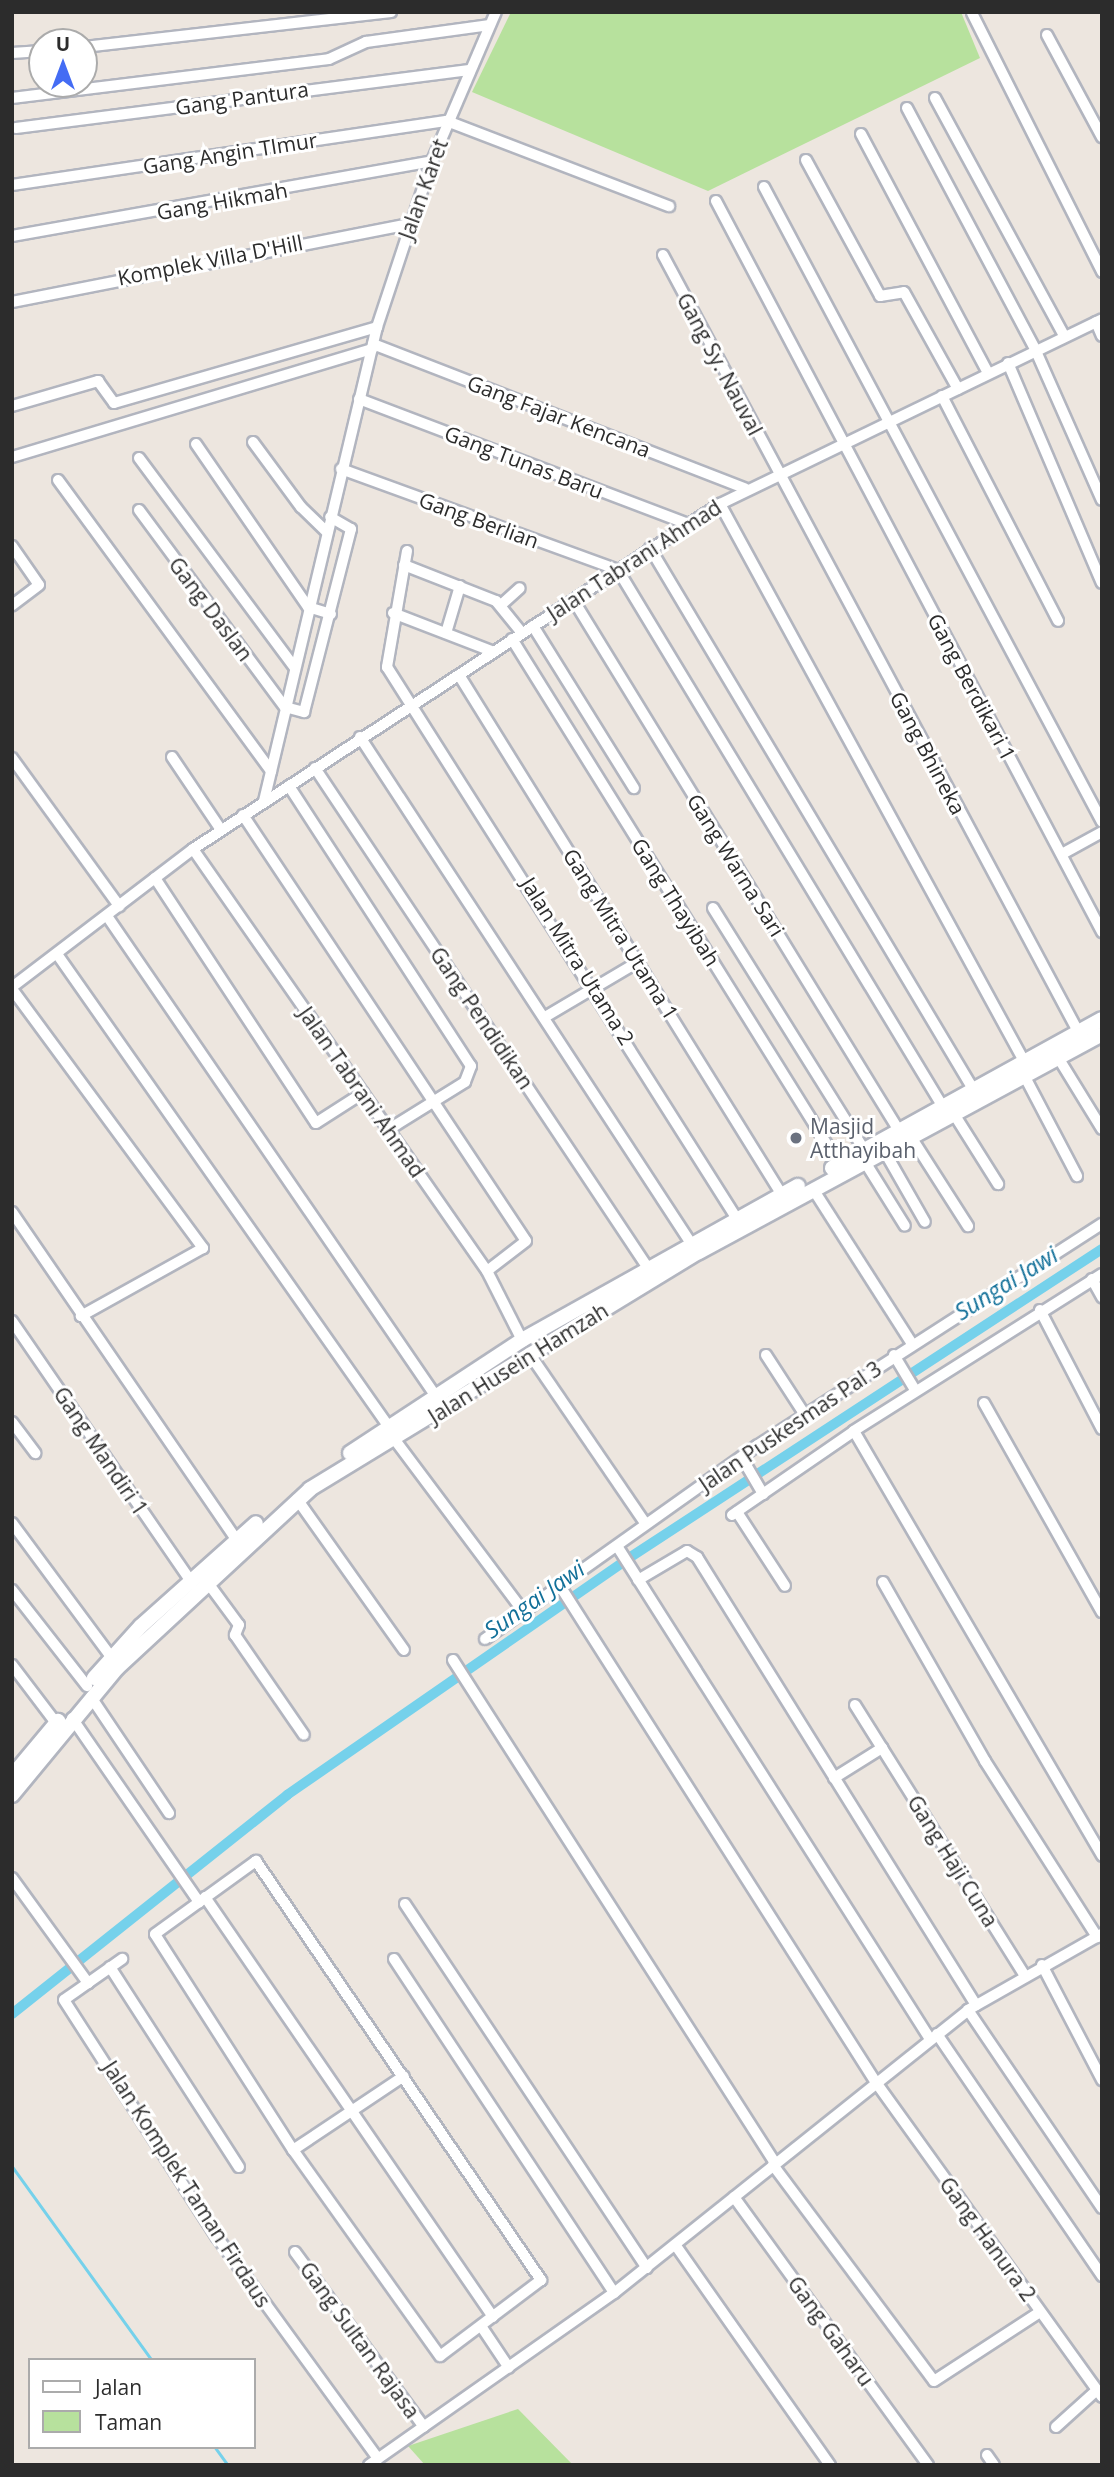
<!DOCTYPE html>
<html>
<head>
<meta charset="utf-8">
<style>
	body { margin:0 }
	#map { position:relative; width:1114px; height:2477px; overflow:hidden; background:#ede6df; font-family:"Open Sans",sans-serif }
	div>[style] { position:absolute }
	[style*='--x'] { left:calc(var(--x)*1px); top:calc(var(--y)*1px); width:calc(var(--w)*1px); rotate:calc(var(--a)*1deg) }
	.green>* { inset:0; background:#b7e19d }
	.stream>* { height:2.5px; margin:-1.25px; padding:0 1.25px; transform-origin:1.25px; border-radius:1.25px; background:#75d1eb }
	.canal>* { height:10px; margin:-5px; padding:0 5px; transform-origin:5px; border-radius:5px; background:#75d1eb }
	.roads { filter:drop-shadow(2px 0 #b2b5bf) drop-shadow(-2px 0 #b2b5bf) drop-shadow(0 2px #b2b5bf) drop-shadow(0 -2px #b2b5bf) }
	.street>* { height:10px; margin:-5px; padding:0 5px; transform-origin:5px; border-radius:5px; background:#fff }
	.secondary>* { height:14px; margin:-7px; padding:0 7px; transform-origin:7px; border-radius:7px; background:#fff }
	.dots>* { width:19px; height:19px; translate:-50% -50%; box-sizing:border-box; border:4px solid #fff; border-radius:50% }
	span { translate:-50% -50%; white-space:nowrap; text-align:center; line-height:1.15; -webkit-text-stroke:6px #fff; paint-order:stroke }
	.street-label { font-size:21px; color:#2c2c2c }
	.worship-label { font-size:21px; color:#5b616d }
	.left { translate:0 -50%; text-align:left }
	.water-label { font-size:23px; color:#127099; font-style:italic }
	.frame { position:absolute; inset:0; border:14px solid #2c2c2c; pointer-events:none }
	.legend { position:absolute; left:28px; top:2358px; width:228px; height:91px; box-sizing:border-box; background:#fff; border:2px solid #ababab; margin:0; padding:9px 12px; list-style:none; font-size:21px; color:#2c2c2c }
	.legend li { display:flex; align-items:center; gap:14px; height:35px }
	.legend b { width:35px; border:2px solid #ababab }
	.north { position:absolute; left:28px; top:28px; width:70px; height:70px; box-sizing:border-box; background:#fff; border:2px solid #ababab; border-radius:50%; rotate:0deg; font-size:19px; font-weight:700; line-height:28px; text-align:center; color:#2c2c2c }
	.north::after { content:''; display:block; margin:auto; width:24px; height:32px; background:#446cf4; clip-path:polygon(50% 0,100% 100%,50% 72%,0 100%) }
</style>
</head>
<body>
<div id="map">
	<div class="green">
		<i style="clip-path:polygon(511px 12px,961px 12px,980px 58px,708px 191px,472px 92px)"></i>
		<i style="clip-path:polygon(518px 2409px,573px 2465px,425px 2465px,408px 2446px)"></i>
	</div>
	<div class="stream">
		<i style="--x:12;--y:2166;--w:239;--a:54.2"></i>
		<i style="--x:215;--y:2447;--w:22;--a:54"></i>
	</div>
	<div class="canal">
		<i style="--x:12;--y:2014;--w:352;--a:-38.5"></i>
		<i style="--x:287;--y:1795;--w:416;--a:-34.7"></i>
		<i style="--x:629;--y:1558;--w:565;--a:-33.16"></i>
	</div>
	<div class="roads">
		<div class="street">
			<i style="--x:972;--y:13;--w:290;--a:63.3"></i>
			<i style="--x:1047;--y:35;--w:116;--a:61.7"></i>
			<i style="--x:84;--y:47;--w:309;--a:-6.5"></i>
			<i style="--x:12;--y:53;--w:30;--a:-4"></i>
			<i style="--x:12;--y:98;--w:319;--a:-7"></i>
			<i style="--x:329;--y:59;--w:41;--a:-24.7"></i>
			<i style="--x:366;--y:42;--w:125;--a:-7.8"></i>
			<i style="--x:935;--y:98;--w:271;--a:61.5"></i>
			<i style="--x:907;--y:108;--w:273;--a:62"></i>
			<i style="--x:1035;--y:349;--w:165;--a:66.1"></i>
			<i style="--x:16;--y:128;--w:457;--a:-7.3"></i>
			<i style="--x:861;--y:134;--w:271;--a:62"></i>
			<i style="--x:806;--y:160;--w:155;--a:61.4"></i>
			<i style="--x:880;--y:296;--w:24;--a:-9"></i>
			<i style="--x:904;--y:292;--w:111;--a:60.9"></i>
			<i style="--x:12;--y:185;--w:440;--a:-8.4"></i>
			<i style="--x:447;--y:121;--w:238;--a:21"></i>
			<i style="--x:764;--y:187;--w:719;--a:61.97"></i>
			<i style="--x:716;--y:201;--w:827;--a:62.16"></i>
			<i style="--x:12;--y:236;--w:427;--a:-10.1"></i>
			<i style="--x:663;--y:255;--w:882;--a:61.87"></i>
			<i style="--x:12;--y:302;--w:405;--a:-11.1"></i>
			<i style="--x:1096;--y:322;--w:15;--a:67"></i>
			<i style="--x:373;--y:344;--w:399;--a:21.2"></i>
			<i style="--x:1008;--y:363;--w:239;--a:66.9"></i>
			<i style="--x:942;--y:396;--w:253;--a:62.7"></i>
			<i style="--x:359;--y:399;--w:352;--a:20.8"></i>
			<i style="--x:12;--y:406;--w:90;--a:-16.2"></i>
			<i style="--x:98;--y:381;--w:27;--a:54"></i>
			<i style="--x:114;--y:403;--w:274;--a:-16.1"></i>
			<i style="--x:253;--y:442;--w:81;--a:53.6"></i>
			<i style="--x:301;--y:507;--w:35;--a:44"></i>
			<i style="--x:196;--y:444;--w:198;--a:55.5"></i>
			<i style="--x:308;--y:607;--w:24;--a:17"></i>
			<i style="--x:12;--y:457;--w:376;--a:-16.7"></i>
			<i style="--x:139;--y:458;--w:260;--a:53.4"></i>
			<i style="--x:341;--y:469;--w:295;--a:20"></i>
			<i style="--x:618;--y:570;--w:628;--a:58.82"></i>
			<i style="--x:58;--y:480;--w:361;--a:53.8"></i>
			<i style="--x:720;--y:504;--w:637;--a:61.38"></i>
			<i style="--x:139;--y:510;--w:245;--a:53.5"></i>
			<i style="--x:285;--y:707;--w:20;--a:15"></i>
			<i style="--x:304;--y:712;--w:189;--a:-75.6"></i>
			<i style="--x:351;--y:529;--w:24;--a:-150"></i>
			<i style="--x:12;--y:546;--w:47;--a:55.3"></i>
			<i style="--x:39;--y:585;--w:34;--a:143"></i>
			<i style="--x:650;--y:548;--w:630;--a:59.16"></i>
			<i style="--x:407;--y:551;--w:118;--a:99.8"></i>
			<i style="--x:387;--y:667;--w:654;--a:57.62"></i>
			<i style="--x:404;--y:565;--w:99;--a:21.4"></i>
			<i style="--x:496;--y:601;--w:41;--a:50.9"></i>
			<i style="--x:574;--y:601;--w:619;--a:58.47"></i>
			<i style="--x:501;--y:605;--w:25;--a:-42"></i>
			<i style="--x:393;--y:613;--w:108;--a:21.1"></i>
			<i style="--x:533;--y:626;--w:191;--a:58.1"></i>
			<i style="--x:446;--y:633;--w:49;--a:-73.4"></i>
			<i style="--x:512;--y:639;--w:619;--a:58.08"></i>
			<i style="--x:459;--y:675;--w:612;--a:58.15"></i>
			<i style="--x:360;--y:737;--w:607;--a:56.83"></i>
			<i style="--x:172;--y:757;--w:88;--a:56.1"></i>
			<i style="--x:12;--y:758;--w:183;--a:54.1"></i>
			<i style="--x:315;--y:768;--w:601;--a:56.34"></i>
			<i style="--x:289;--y:786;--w:334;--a:57"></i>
			<i style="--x:471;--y:1066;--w:17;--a:111"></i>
			<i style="--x:465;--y:1082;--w:91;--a:148.1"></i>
			<i style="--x:264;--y:801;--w:487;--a:-76.6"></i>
			<i style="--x:377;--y:327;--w:175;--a:-71.7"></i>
			<i style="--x:432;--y:161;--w:162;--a:-66.8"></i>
			<i style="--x:243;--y:815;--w:511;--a:56.4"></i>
			<i style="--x:526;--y:1241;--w:49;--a:142.4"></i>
			<i style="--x:193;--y:849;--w:514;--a:55.14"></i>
			<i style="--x:487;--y:1271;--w:77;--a:63.1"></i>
			<i style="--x:1062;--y:854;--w:46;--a:-28.8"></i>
			<i style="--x:155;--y:878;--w:293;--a:56.7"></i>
			<i style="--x:316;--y:1123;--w:56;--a:-32.6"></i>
			<i style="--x:713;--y:908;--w:285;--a:58"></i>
			<i style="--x:107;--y:916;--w:584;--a:55.6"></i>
			<i style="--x:57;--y:954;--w:581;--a:54.94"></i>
			<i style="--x:12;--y:987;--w:228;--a:-37.3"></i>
			<i style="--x:193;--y:849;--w:630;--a:-33.21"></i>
			<i style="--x:720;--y:504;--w:424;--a:-25.8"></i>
			<i style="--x:12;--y:989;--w:322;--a:53.6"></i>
			<i style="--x:203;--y:1248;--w:140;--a:150.9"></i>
			<i style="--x:545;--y:1017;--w:108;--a:-30.6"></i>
			<i style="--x:1059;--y:1059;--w:82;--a:58.4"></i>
			<i style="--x:1025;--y:1077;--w:112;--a:62.3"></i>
			<i style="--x:954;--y:1114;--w:83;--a:57.8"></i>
			<i style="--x:911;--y:1137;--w:106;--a:57.4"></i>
			<i style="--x:882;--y:1147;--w:86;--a:60.2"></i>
			<i style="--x:865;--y:1162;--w:75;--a:58"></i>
			<i style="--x:813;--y:1189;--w:184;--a:57.4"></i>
			<i style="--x:12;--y:1212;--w:398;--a:55.6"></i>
			<i style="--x:1102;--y:1274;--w:294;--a:147.7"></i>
			<i style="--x:854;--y:1431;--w:492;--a:59.7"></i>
			<i style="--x:1092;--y:1279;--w:21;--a:61"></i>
			<i style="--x:1040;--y:1310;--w:134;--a:62.5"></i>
			<i style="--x:12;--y:1321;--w:316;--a:55.5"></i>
			<i style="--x:529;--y:1353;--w:206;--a:55.7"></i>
			<i style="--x:766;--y:1355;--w:72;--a:57"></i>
			<i style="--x:894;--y:1355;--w:41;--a:59"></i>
			<i style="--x:984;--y:1403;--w:240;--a:60.6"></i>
			<i style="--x:12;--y:1422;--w:39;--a:53"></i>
			<i style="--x:395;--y:1440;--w:204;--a:53.2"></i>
			<i style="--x:742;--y:1458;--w:42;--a:59.7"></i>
			<i style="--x:297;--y:1499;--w:185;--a:54.7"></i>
			<i style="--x:737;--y:1512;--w:88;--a:57"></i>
			<i style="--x:732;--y:1515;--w:148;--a:-34.5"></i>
			<i style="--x:12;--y:1523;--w:168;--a:53.5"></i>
			<i style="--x:617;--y:1546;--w:584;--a:57.59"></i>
			<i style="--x:638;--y:1580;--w:57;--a:-30.6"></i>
			<i style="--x:687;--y:1551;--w:12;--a:31"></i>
			<i style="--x:697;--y:1557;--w:528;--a:58.09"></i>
			<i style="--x:883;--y:1582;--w:206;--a:60.3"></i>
			<i style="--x:985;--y:1761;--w:209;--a:57.5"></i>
			<i style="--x:208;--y:1583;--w:52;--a:53.6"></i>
			<i style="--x:239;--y:1625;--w:11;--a:112"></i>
			<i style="--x:235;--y:1635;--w:121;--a:55.4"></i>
			<i style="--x:560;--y:1586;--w:587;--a:57.53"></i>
			<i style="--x:875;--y:2081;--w:389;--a:54.3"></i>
			<i style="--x:12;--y:1590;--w:122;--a:52"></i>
			<i style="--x:485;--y:1639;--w:334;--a:-35.4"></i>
			<i style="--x:757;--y:1446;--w:410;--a:-32.8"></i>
			<i style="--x:453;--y:1660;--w:597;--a:57.37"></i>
			<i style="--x:12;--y:1665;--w:73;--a:52.8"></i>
			<i style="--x:91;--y:1697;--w:140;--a:56.1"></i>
			<i style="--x:855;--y:1705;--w:318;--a:57.9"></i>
			<i style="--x:72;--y:1718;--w:224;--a:55.4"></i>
			<i style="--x:834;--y:1778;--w:57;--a:-32"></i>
			<i style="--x:256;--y:1861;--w:507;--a:55.78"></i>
			<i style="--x:541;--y:2280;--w:126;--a:143"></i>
			<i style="--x:440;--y:2356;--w:253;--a:-125.5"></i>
			<i style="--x:293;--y:2150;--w:256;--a:-122.6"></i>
			<i style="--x:155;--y:1934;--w:125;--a:-35.9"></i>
			<i style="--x:12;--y:1878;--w:130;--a:54.1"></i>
			<i style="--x:88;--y:1983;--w:42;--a:-35.2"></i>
			<i style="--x:205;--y:1897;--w:509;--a:55.56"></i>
			<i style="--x:405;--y:1904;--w:437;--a:56.4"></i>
			<i style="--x:394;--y:1959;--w:400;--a:56.6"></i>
			<i style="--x:1042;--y:1965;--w:130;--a:62.4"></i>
			<i style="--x:110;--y:1967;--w:238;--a:57.2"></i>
			<i style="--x:88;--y:1983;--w:29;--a:145"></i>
			<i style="--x:64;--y:2000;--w:282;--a:57.2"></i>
			<i style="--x:217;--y:2237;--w:274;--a:54"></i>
			<i style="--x:968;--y:2010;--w:239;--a:55.9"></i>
			<i style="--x:937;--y:2034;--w:293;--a:55.7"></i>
			<i style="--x:293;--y:2150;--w:133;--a:-33.7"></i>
			<i style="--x:773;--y:2165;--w:269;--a:53.3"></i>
			<i style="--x:934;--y:2381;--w:126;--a:-33.1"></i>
			<i style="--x:734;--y:2197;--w:331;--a:54.1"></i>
			<i style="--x:676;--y:2246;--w:268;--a:54.9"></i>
			<i style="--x:295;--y:2252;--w:217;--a:53.6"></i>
			<i style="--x:481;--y:2326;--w:50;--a:56.3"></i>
			<i style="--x:1056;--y:2427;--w:55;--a:-42.1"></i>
			<i style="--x:987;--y:2455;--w:12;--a:55"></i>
			<i style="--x:369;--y:2465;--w:299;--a:-35.1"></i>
			<i style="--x:614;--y:2293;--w:453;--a:-38.6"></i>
			<i style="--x:968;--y:2010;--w:154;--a:-29.6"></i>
		</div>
		<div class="secondary">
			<i style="--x:832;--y:1168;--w:308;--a:-28.9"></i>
			<i style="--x:350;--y:1453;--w:206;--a:-33.3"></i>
			<i style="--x:522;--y:1340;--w:316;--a:-29.2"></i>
			<i style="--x:94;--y:1678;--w:70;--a:-47.9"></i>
			<i style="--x:141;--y:1626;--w:154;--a:-41.8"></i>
			<i style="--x:12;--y:1776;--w:72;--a:-50.1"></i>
			<i style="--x:12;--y:1795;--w:165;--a:-50.4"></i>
			<i style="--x:117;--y:1668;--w:263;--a:-42.8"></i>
			<i style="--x:310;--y:1489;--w:456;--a:-31.4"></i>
			<i style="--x:699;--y:1252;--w:458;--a:-28.4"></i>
		</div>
	</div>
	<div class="dots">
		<i style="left:796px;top:1138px;background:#6b7280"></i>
	</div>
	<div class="street-label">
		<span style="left:242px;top:98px;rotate:-8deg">Gang Pantura</span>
		<span style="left:230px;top:153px;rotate:-9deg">Gang Angin TImur</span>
		<span style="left:423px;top:189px;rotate:-70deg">Jalan Karet</span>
		<span style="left:222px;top:201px;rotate:-10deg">Gang Hikmah</span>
		<span style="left:210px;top:260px;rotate:-11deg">Komplek Villa D'Hill</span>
		<span style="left:720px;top:364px;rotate:62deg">Gang Sy. Nauval</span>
		<span style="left:559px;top:416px;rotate:21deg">Gang Fajar Kencana</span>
		<span style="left:524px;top:462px;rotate:21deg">Gang Tunas Baru</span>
		<span style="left:479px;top:520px;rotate:20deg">Gang Berlian</span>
		<span style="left:634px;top:560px;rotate:-33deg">Jalan Tabrani Ahmad</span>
		<span style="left:211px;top:609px;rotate:53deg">Gang Daslan</span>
		<span style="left:972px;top:687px;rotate:62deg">Gang Berdikari 1</span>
		<span style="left:928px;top:753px;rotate:62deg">Gang Bhineka</span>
		<span style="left:736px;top:865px;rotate:58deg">Gang Warna Sari</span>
		<span style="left:676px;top:902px;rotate:58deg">Gang Thayibah</span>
		<span style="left:621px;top:934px;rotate:58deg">Gang Mitra Utama 1</span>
		<span style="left:578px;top:961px;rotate:58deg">Jalan Mitra Utama 2</span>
		<span style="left:482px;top:1018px;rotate:56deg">Gang Pendidikan</span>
		<span style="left:362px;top:1092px;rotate:55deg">Jalan Tabrani Ahmad</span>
		<span style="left:518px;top:1363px;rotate:-32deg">Jalan Husein Hamzah</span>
		<span style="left:790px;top:1426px;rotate:-34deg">Jalan Puskesmas Pal 3</span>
		<span style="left:101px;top:1451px;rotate:56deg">Gang Mandiri 1</span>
		<span style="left:953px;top:1861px;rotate:58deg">Gang Haji Cuna</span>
		<span style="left:187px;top:2184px;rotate:57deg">Jalan Komplek Taman Firdaus</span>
		<span style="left:988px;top:2239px;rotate:54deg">Gang Hanura 2</span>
		<span style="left:831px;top:2331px;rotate:54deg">Gang Gaharu</span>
		<span style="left:360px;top:2340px;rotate:54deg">Gang Sultan Rajasa</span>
	</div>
	<div class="worship-label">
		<span class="left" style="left:810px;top:1138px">Masjid<br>Atthayibah</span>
	</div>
	<div class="water-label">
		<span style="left:1006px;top:1283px;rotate:-32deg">Sungai Jawi</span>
		<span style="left:534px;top:1599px;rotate:-35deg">Sungai Jawi</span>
	</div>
	<div class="frame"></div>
	<ul class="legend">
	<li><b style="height:9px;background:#fff"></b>Jalan</li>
	<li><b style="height:19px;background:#b7e19d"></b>Taman</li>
	</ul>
	<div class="north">U</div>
</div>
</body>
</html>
